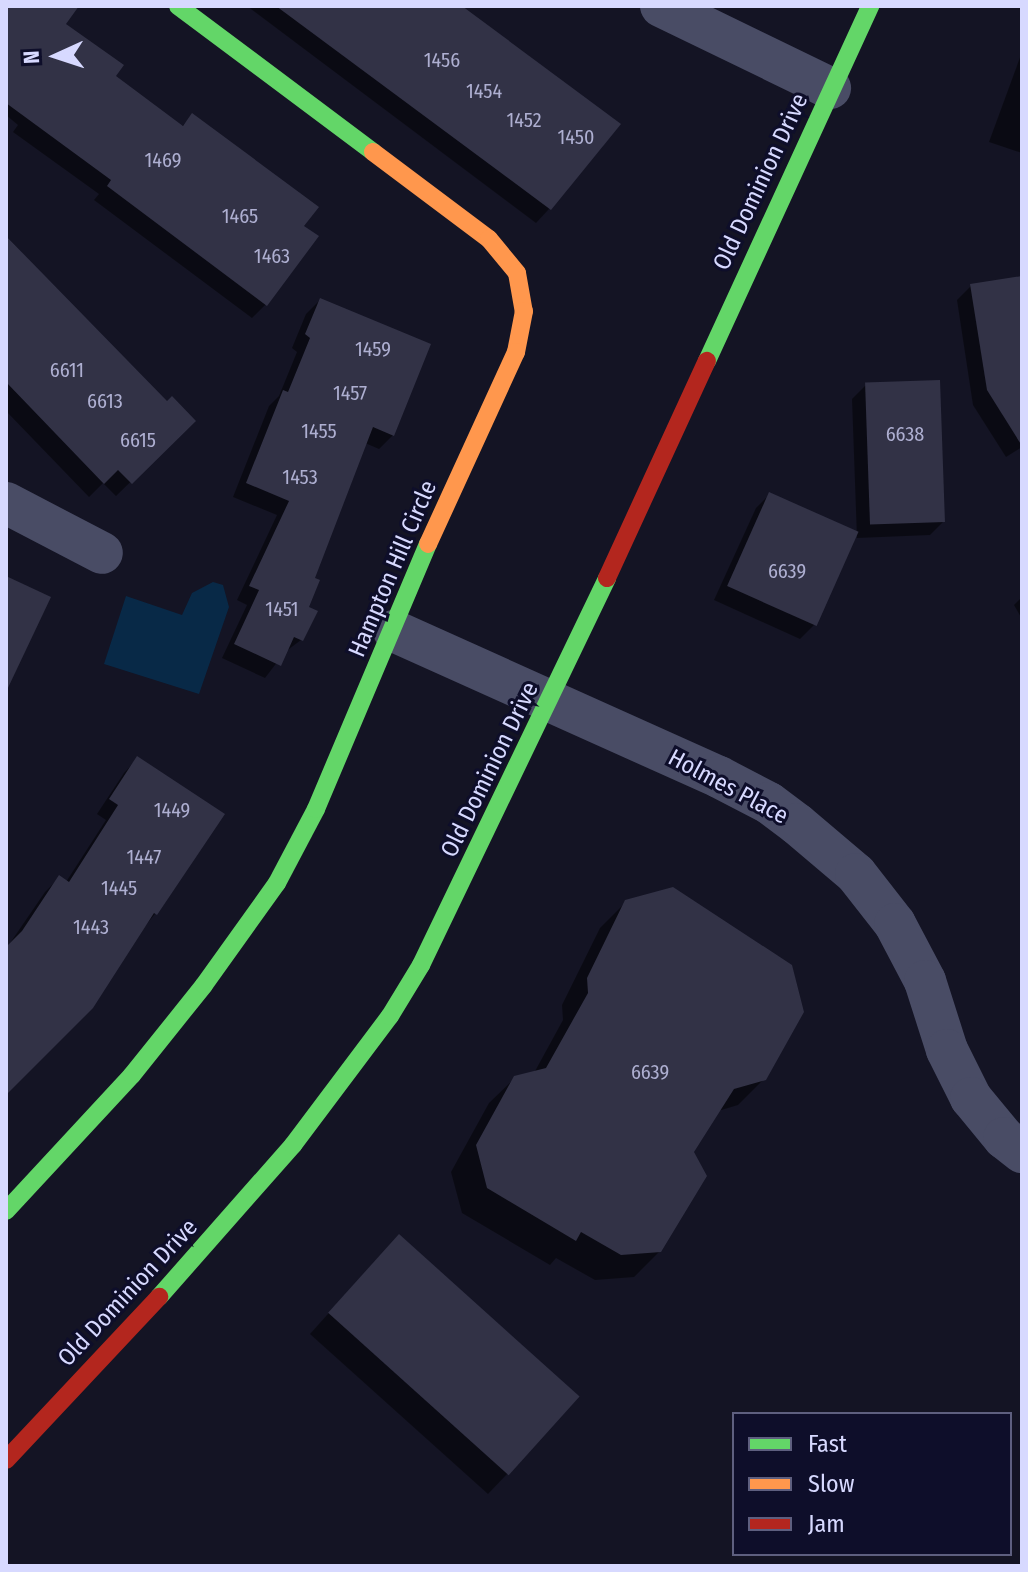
<!DOCTYPE html>
<html>
<head>
<meta charset="utf-8">
<style>
	body { margin:0 }
	#map { position:relative; width:1028px; height:1572px; overflow:hidden; background:#141424; font-family:"Fira Sans Condensed",sans-serif }
	div>[style] { position:absolute }
	[style*='--x'] { left:calc(var(--x)*1px); top:calc(var(--y)*1px); width:calc(var(--w)*1px); rotate:calc(var(--a)*1deg) }
	.water>* { inset:0; background:#082947 }
	.shadow>* { inset:0; background:#0007 }
	.building>* { inset:0; background:#323246; transform-origin:0 0 }
	.street>* { height:42px; margin:-21px; padding:0 21px; transform-origin:21px; border-radius:21px; background:#494c65 }
	.fast>* { height:18px; margin:-9px; padding:0 9px; transform-origin:9px; border-radius:9px; background:#63d668 }
	.slow>* { height:18px; margin:-9px; padding:0 9px; transform-origin:9px; border-radius:9px; background:#ff974d }
	.jam>* { height:18px; margin:-9px; padding:0 9px; transform-origin:9px; border-radius:9px; background:#b3261e }
	span { translate:-50% -50%; white-space:nowrap; text-align:center; line-height:1.15; -webkit-text-stroke:6px #0e0e2a; paint-order:stroke }
	.number-label { font-size:20px; color:#aeafd1 }
	.number-label span { -webkit-text-stroke-width:0 }
	.street-label { font-size:24px; color:#d7d9ff }
	.frame { position:absolute; inset:0; border:8px solid #d7d9ff; pointer-events:none }
	.legend { position:absolute; left:732px; top:1412px; width:280px; height:144px; box-sizing:border-box; background:#0e0e2a; border:2px solid #5e5f7f; margin:0; padding:10px 14px; list-style:none; font-size:24px; color:#d7d9ff }
	.legend li { display:flex; align-items:center; gap:16px; height:40px }
	.legend b { width:40px; border:2px solid #5e5f7f }
	.north { position:absolute; left:16px; top:16px; width:80px; height:80px; -webkit-text-stroke:6px #0e0e2a; paint-order:stroke; rotate:267deg; font-size:22px; font-weight:700; line-height:32px; text-align:center; color:#d7d9ff }
	.north::after { content:''; display:block; margin:auto; width:28px; height:36px; background:#d7d9ff; clip-path:polygon(50% 0,100% 100%,50% 72%,0 100%) }
</style>
</head>
<body>
<div id="map">
	<div class="water">
		<i style="clip-path:polygon(213px 582px,223px 585px,229px 607px,199px 694px,104px 664px,126px 596px,182px 615px,192px 593px)"></i>
	</div>
	<div class="shadow">
		<i style="clip-path:polygon(6px 6px,50px 6px,63px 24px,113px 76px,181px 127px,193px 116px,301px 226px,266px 304px,252px 318px,94px 200px,99px 194px,13px 132px,18px 125px,6px 115px)"></i>
		<i style="clip-path:polygon(247px 6px,456px 6px,549px 209px,536px 223px)"></i>
		<i style="clip-path:polygon(1022px 52px,1022px 153px,989px 142px)"></i>
		<i style="clip-path:polygon(6px 236px,167px 404px,193px 421px,116px 496px,103px 483px,89px 497px,6px 411px)"></i>
		<i style="clip-path:polygon(1022px 278px,1022px 447px,1006px 457px,973px 405px,957px 300px,971px 286px)"></i>
		<i style="clip-path:polygon(320px 300px,393px 435px,379px 449px,365px 443px,312px 579px,301px 640px,285px 652px,265px 678px,222px 658px,247px 605px,237px 600px,277px 515px,233px 497px,269px 406px,279px 396px,297px 352px,292px 348px,306px 314px)"></i>
		<i style="clip-path:polygon(866px 385px,944px 521px,930px 535px,857px 538px,852px 399px)"></i>
		<i style="clip-path:polygon(770px 494px,814px 625px,800px 639px,714px 600px,756px 508px)"></i>
		<i style="clip-path:polygon(1022px 597px,1022px 619px,1014px 605px)"></i>
		<i style="clip-path:polygon(137px 759px,155px 914px,6px 1092px,6px 949px,45px 892px,59px 878px,66px 882px,106px 820px,97px 814px,124px 773px)"></i>
		<i style="clip-path:polygon(626px 902px,764px 1079px,738px 1105px,718px 1111px,692px 1152px,660px 1251px,634px 1277px,595px 1280px,556px 1258px,550px 1265px,462px 1213px,451px 1172px,489px 1103px,515px 1078px,534px 1073px,563px 1020px,562px 1005px,600px 928px)"></i>
		<i style="clip-path:polygon(379px 1257px,508px 1473px,488px 1494px,310px 1334px)"></i>
	</div>
	<div class="building">
		<i style="clip-path:polygon(6px 6px,79px 6px,66px 24px,124px 65px,116px 76px,183px 126px,192px 113px,319px 207px,304px 226px,319px 236px,267px 306px,107px 186px,111px 180px,6px 103px)"></i>
		<i style="clip-path:polygon(276px 6px,462px 6px,621px 124px,551px 210px)"></i>
		<i style="clip-path:polygon(6px 236px,167px 401px,172px 396px,196px 421px,132px 484px,118px 470px,104px 484px,6px 382px)"></i>
		<i style="clip-path:polygon(1022px 276px,1022px 446px,987px 390px,970px 284px)"></i>
		<i style="clip-path:polygon(320px 298px,431px 344px,394px 436px,373px 427px,315px 578px,320px 580px,309px 607px,318px 611px,303px 641px,294px 637px,281px 666px,234px 644px,259px 590px,249px 586px,289px 501px,246px 483px,283px 390px,288px 392px,310px 338px,305px 334px)"></i>
		<i style="left:940px;top:380px;width:142px;height:75px;rotate:88deg"></i>
		<i style="left:769px;top:492px;width:98px;height:103px;rotate:24deg"></i>
		<i style="clip-path:polygon(6px 576px,51px 597px,6px 692px)"></i>
		<i style="clip-path:polygon(137px 756px,225px 814px,157px 915px,154px 913px,93px 1008px,6px 1095px,6px 947px,22px 931px,59px 875px,69px 882px,118px 805px,109px 799px)"></i>
		<i style="clip-path:polygon(673px 887px,792px 965px,804px 1012px,766px 1080px,734px 1089px,694px 1152px,707px 1176px,661px 1252px,621px 1255px,581px 1232px,576px 1241px,487px 1188px,476px 1145px,514px 1076px,546px 1068px,588px 993px,587px 978px,625px 900px)"></i>
		<i style="left:399px;top:1234px;width:243px;height:106px;rotate:42deg"></i>
	</div>
	<div class="street">
		<i style="--x:661;--y:6;--w:188;--a:25.9"></i>
		<i style="--x:6;--y:503;--w:108;--a:27.5"></i>
		<i style="--x:394;--y:631;--w:356;--a:24.2"></i>
		<i style="--x:719;--y:777;--w:56;--a:27.5"></i>
		<i style="--x:769;--y:803;--w:35;--a:37"></i>
		<i style="--x:797;--y:824;--w:77;--a:40.3"></i>
		<i style="--x:856;--y:874;--w:63;--a:52"></i>
		<i style="--x:895;--y:924;--w:64;--a:62.2"></i>
		<i style="--x:925;--y:981;--w:72;--a:72.3"></i>
		<i style="--x:947;--y:1050;--w:54;--a:63.4"></i>
		<i style="--x:971;--y:1098;--w:52;--a:50.5"></i>
		<i style="--x:1004;--y:1138;--w:23;--a:38"></i>
	</div>
	<div class="fast">
		<i style="--x:178;--y:6;--w:244;--a:36.8"></i>
		<i style="--x:707;--y:361;--w:391;--a:-65.3"></i>
		<i style="--x:6;--y:1211;--w:185;--a:-47.2"></i>
		<i style="--x:132;--y:1075;--w:115;--a:-51.3"></i>
		<i style="--x:204;--y:985;--w:125;--a:-54.4"></i>
		<i style="--x:277;--y:883;--w:84;--a:-62.2"></i>
		<i style="--x:316;--y:809;--w:288;--a:-67.1"></i>
		<i style="--x:159;--y:1297;--w:203;--a:-48.6"></i>
		<i style="--x:293;--y:1145;--w:161;--a:-53.1"></i>
		<i style="--x:390;--y:1016;--w:60;--a:-58.7"></i>
		<i style="--x:421;--y:965;--w:429;--a:-64.3"></i>
	</div>
	<div class="slow">
		<i style="--x:373;--y:152;--w:145;--a:36.9"></i>
		<i style="--x:489;--y:239;--w:44;--a:50.5"></i>
		<i style="--x:517;--y:273;--w:39;--a:80"></i>
		<i style="--x:524;--y:311;--w:42;--a:101"></i>
		<i style="--x:516;--y:352;--w:211;--a:114.6"></i>
	</div>
	<div class="jam">
		<i style="--x:607;--y:578;--w:239;--a:-65.3"></i>
		<i style="--x:6;--y:1460;--w:224;--a:-46.8"></i>
	</div>
	<div class="number-label">
		<span style="left:442px;top:60px">1456</span>
		<span style="left:484px;top:91px">1454</span>
		<span style="left:524px;top:120px">1452</span>
		<span style="left:576px;top:137px">1450</span>
		<span style="left:163px;top:160px">1469</span>
		<span style="left:240px;top:216px">1465</span>
		<span style="left:272px;top:256px">1463</span>
		<span style="left:373px;top:349px">1459</span>
		<span style="left:67px;top:370px">6611</span>
		<span style="left:350px;top:393px">1457</span>
		<span style="left:105px;top:401px">6613</span>
		<span style="left:319px;top:431px">1455</span>
		<span style="left:905px;top:434px">6638</span>
		<span style="left:138px;top:440px">6615</span>
		<span style="left:300px;top:477px">1453</span>
		<span style="left:787px;top:571px">6639</span>
		<span style="left:282px;top:609px">1451</span>
		<span style="left:172px;top:810px">1449</span>
		<span style="left:144px;top:857px">1447</span>
		<span style="left:119px;top:888px">1445</span>
		<span style="left:91px;top:927px">1443</span>
		<span style="left:650px;top:1072px">6639</span>
	</div>
	<div class="street-label">
		<span style="left:761px;top:182px;rotate:-65deg">Old Dominion Drive</span>
		<span style="left:393px;top:569px;rotate:-67deg">Hampton Hill Circle</span>
		<span style="left:490px;top:770px;rotate:-64deg">Old Dominion Drive</span>
		<span style="left:728px;top:787px;rotate:28deg">Holmes Place</span>
		<span style="left:128px;top:1293px;rotate:-47deg">Old Dominion Drive</span>
	</div>
	<div class="frame"></div>
	<ul class="legend">
	<li><b style="height:10px;background:#63d668"></b>Fast</li>
	<li><b style="height:10px;background:#ff974d"></b>Slow</li>
	<li><b style="height:10px;background:#b3261e"></b>Jam</li>
	</ul>
	<div class="north">N</div>
</div>
</body>
</html>
